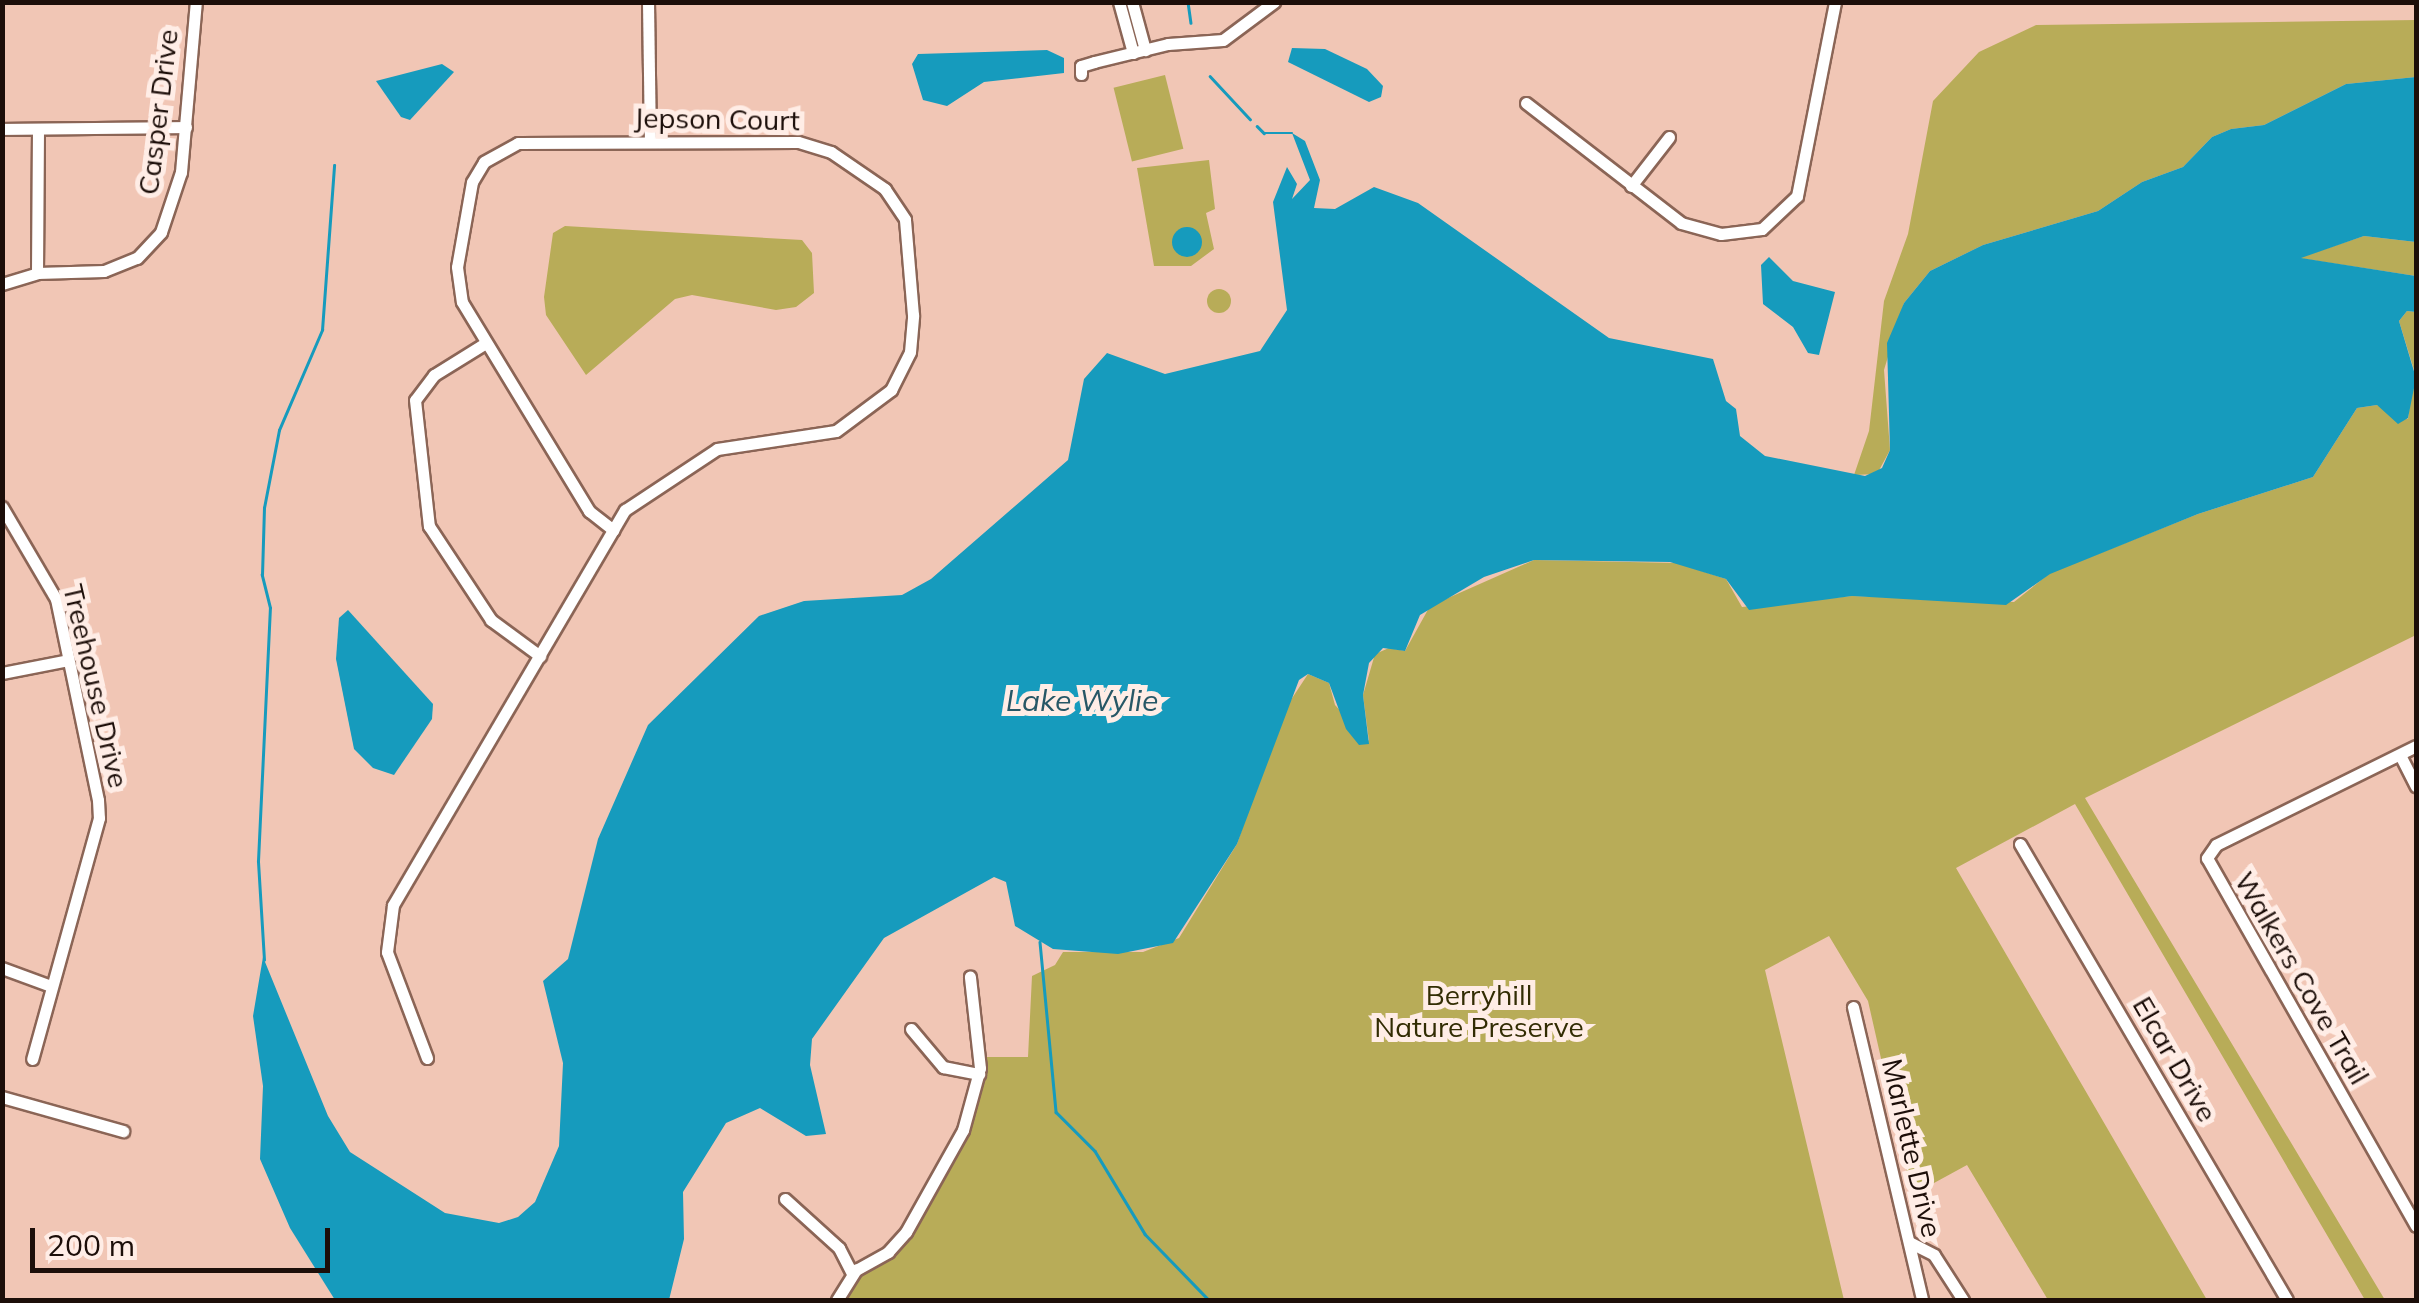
<!DOCTYPE html>
<html>
<head>
<meta charset="utf-8">
<style>
	body { margin:0 }
	#map { position:relative; width:2419px; height:1303px; overflow:hidden; background:#f1c6b5; font-family:Mulish,sans-serif }
	div>[style] { position:absolute }
	[style*='--x'] { left:calc(var(--x)*1px); top:calc(var(--y)*1px); width:calc(var(--w)*1px); rotate:calc(var(--a)*1deg) }
	.green>* { inset:0; background:#b8ac58; transform-origin:0 0 }
	.round { border-radius:50% }
	.water>* { inset:0; background:#169bbd }
	.stream>* { height:2.5px; margin:-1.25px; padding:0 1.25px; transform-origin:1.25px; border-radius:1.25px; background:#169bbd }
	.roads { filter:drop-shadow(2px 0 #8b6556) drop-shadow(-2px 0 #8b6556) drop-shadow(0 2px #8b6556) drop-shadow(0 -2px #8b6556) }
	.minor>* { height:11px; margin:-5.5px; padding:0 5.5px; transform-origin:5.5px; border-radius:5.5px; background:#fff }
	span { translate:-50% -50%; white-space:nowrap; text-align:center; line-height:1.15; -webkit-text-stroke:10px #ffede6; paint-order:stroke }
	.street-label { font-size:28px; color:#1c0e09 }
	.park-label { font-size:28px; color:#322c03 }
	.water-label { font-size:30px; color:#275766; font-style:italic }
	.frame { position:absolute; inset:0; border:5px solid #1c0e09; pointer-events:none }
	.scale { position:absolute; left:30px; top:1228px; width:300px; height:45px; box-sizing:border-box; border:5px solid #1c0e09; border-top:0; padding-left:12px; font-size:30px; line-height:35px; white-space:nowrap; color:#1c0e09; -webkit-text-stroke:8px #ffede6; paint-order:stroke }
</style>
</head>
<body>
<div id="map">
	<div class="green">
		<i style="clip-path:polygon(2416px 20px,2416px 77px,2346px 84px,2264px 125px,2231px 129px,2212px 137px,2183px 167px,2142px 182px,2098px 211px,1983px 245px,1930px 271px,1904px 303px,1884px 370px,1890px 450px,1877px 474px,1854px 475px,1869px 431px,1884px 301px,1908px 234px,1933px 101px,1979px 52px,2036px 25px)"></i>
		<i style="left:1165px;top:75px;width:76px;height:53px;rotate:76deg"></i>
		<i style="clip-path:polygon(1209px 160px,1215px 209px,1206px 213px,1214px 249px,1191px 266px,1154px 266px,1137px 168px)"></i>
		<i style="clip-path:polygon(565px 226px,802px 240px,812px 253px,814px 293px,796px 307px,776px 310px,692px 295px,675px 299px,586px 375px,546px 315px,544px 297px,553px 233px)"></i>
		<i style="clip-path:polygon(2364px 236px,2416px 242px,2416px 276px,2298px 258px)"></i>
		<i class="round" style="left:1207px;top:289px;width:24px;height:24px"></i>
		<i style="clip-path:polygon(2407px 311px,2416px 312px,2416px 635px,2085px 798px,2385px 1300px,2365px 1300px,2075px 804px,1956px 868px,2207px 1300px,2048px 1300px,1967px 1165px,1912px 1195px,1868px 1001px,1829px 936px,1765px 970px,1844px 1300px,840px 1300px,937px 1185px,984px 1057px,1028px 1057px,1032px 976px,1055px 965px,1063px 952px,1143px 952px,1179px 938px,1237px 844px,1281px 715px,1308px 674px,1329px 683px,1335px 705px,1369px 741px,1363px 695px,1375px 654px,1389px 648px,1405px 651px,1430px 606px,1534px 560px,1677px 563px,1726px 579px,1742px 607px,1852px 596px,2014px 602px,2050px 573px,2198px 514px,2313px 477px,2357px 408px,2377px 405px,2408px 419px,2414px 370px,2399px 321px)"></i>
	</div>
	<div class="water">
		<i style="clip-path:polygon(1292px 48px,1325px 49px,1367px 69px,1383px 86px,1381px 97px,1369px 102px,1288px 62px)"></i>
		<i style="clip-path:polygon(1047px 50px,1064px 58px,1064px 73px,984px 82px,947px 106px,923px 100px,912px 64px,918px 54px)"></i>
		<i style="clip-path:polygon(442px 64px,454px 72px,410px 120px,401px 117px,376px 81px)"></i>
		<i style="clip-path:polygon(2416px 77px,2416px 242px,2364px 236px,2301px 258px,2416px 276px,2416px 312px,2407px 311px,2399px 321px,2416px 378px,2408px 418px,2398px 424px,2377px 405px,2357px 408px,2313px 477px,2198px 514px,2050px 574px,2006px 605px,1852px 596px,1749px 610px,1726px 579px,1670px 562px,1534px 560px,1484px 577px,1420px 615px,1405px 651px,1383px 648px,1369px 663px,1363px 695px,1369px 744px,1359px 745px,1346px 729px,1329px 683px,1308px 674px,1299px 680px,1237px 844px,1173px 943px,1118px 954px,1053px 949px,1015px 926px,1006px 882px,994px 877px,884px 938px,812px 1039px,810px 1065px,826px 1134px,806px 1136px,760px 1108px,726px 1123px,683px 1192px,684px 1239px,669px 1300px,335px 1300px,290px 1228px,260px 1159px,263px 1086px,253px 1016px,263px 957px,328px 1116px,350px 1152px,445px 1213px,499px 1223px,518px 1217px,535px 1202px,559px 1146px,563px 1063px,543px 981px,568px 959px,598px 839px,648px 725px,759px 616px,804px 601px,902px 595px,931px 579px,1068px 460px,1084px 379px,1107px 353px,1165px 374px,1260px 351px,1287px 310px,1273px 202px,1287px 167px,1297px 184px,1292px 199px,1310px 180px,1292px 133px,1305px 141px,1320px 180px,1314px 208px,1335px 209px,1374px 187px,1418px 203px,1609px 338px,1713px 359px,1726px 401px,1736px 409px,1740px 436px,1765px 456px,1865px 476px,1882px 468px,1890px 450px,1887px 343px,1904px 303px,1930px 271px,1983px 245px,2098px 211px,2142px 182px,2183px 167px,2212px 137px,2231px 129px,2264px 125px,2346px 84px)"></i>
		<i class="round" style="left:1172px;top:227px;width:30px;height:30px"></i>
		<i style="clip-path:polygon(1769px 257px,1793px 281px,1835px 292px,1819px 355px,1808px 353px,1793px 327px,1763px 304px,1761px 265px)"></i>
		<i style="clip-path:polygon(348px 610px,433px 704px,432px 719px,394px 775px,373px 768px,354px 749px,336px 659px,339px 618px)"></i>
	</div>
	<div class="stream">
		<i style="--x:1188;--y:2;--w:21;--a:82"></i>
		<i style="--x:1210;--y:76;--w:59;--a:47.1"></i>
		<i style="--x:1257;--y:126;--w:10;--a:45"></i>
		<i style="--x:1264;--y:133;--w:28;--a:0"></i>
		<i style="--x:1040;--y:942;--w:171;--a:84.6"></i>
		<i style="--x:1056;--y:1112;--w:55;--a:45"></i>
		<i style="--x:1095;--y:1151;--w:97;--a:58.9"></i>
		<i style="--x:1145;--y:1234;--w:92;--a:45.9"></i>
		<i style="--x:264;--y:960;--w:99;--a:-93.5"></i>
		<i style="--x:258;--y:861;--w:253;--a:-87.3"></i>
		<i style="--x:270;--y:608;--w:34;--a:-104"></i>
		<i style="--x:262;--y:575;--w:67;--a:-88.3"></i>
		<i style="--x:264;--y:508;--w:79;--a:-79.1"></i>
		<i style="--x:279;--y:430;--w:109;--a:-66.7"></i>
		<i style="--x:322;--y:330;--w:165;--a:-85.8"></i>
	</div>
	<div class="roads">
		<div class="minor">
			<i style="--x:648;--y:2;--w:139;--a:89.2"></i>
			<i style="--x:1119;--y:2;--w:53;--a:74.6"></i>
			<i style="--x:1132;--y:2;--w:50;--a:74.8"></i>
			<i style="--x:1081;--y:74;--w:8;--a:-90"></i>
			<i style="--x:1081;--y:66;--w:14;--a:-17"></i>
			<i style="--x:1094;--y:62;--w:76;--a:-13.7"></i>
			<i style="--x:1168;--y:44;--w:55;--a:-4.2"></i>
			<i style="--x:1223;--y:40;--w:64;--a:-36.7"></i>
			<i style="--x:1526;--y:103;--w:196;--a:37.7"></i>
			<i style="--x:1681;--y:223;--w:41;--a:15.4"></i>
			<i style="--x:1721;--y:234;--w:41;--a:-7"></i>
			<i style="--x:1762;--y:229;--w:48;--a:-43.3"></i>
			<i style="--x:1797;--y:196;--w:198;--a:-78.9"></i>
			<i style="--x:2;--y:129;--w:184;--a:-0.6"></i>
			<i style="--x:1631;--y:186;--w:62;--a:-52.2"></i>
			<i style="--x:37;--y:273;--w:144;--a:-89.6"></i>
			<i style="--x:2;--y:284;--w:37;--a:-17"></i>
			<i style="--x:37;--y:273;--w:67;--a:-1.7"></i>
			<i style="--x:104;--y:271;--w:35;--a:-22"></i>
			<i style="--x:137;--y:258;--w:35;--a:-47"></i>
			<i style="--x:161;--y:232;--w:63;--a:-71.6"></i>
			<i style="--x:181;--y:172;--w:171;--a:-85"></i>
			<i style="--x:484;--y:344;--w:59;--a:148.2"></i>
			<i style="--x:434;--y:375;--w:31;--a:127"></i>
			<i style="--x:415;--y:400;--w:127;--a:83.7"></i>
			<i style="--x:429;--y:526;--w:113;--a:56.6"></i>
			<i style="--x:491;--y:620;--w:61;--a:36.3"></i>
			<i style="--x:2;--y:507;--w:107;--a:59.6"></i>
			<i style="--x:56;--y:599;--w:205;--a:78.2"></i>
			<i style="--x:98;--y:800;--w:18;--a:87"></i>
			<i style="--x:99;--y:818;--w:250;--a:105.5"></i>
			<i style="--x:2;--y:673;--w:67;--a:-11.1"></i>
			<i style="--x:2416;--y:746;--w:223;--a:153.7"></i>
			<i style="--x:2216;--y:845;--w:16;--a:125"></i>
			<i style="--x:2207;--y:858;--w:423;--a:60.4"></i>
			<i style="--x:2400;--y:755;--w:35;--a:63"></i>
			<i style="--x:2020;--y:844;--w:528;--a:59.65"></i>
			<i style="--x:2;--y:968;--w:52;--a:20.2"></i>
			<i style="--x:1853;--y:1007;--w:301;--a:76.7"></i>
			<i style="--x:911;--y:1029;--w:50;--a:49.9"></i>
			<i style="--x:943;--y:1067;--w:37;--a:11"></i>
			<i style="--x:427;--y:1058;--w:113;--a:-110.7"></i>
			<i style="--x:387;--y:952;--w:47;--a:-82.7"></i>
			<i style="--x:393;--y:905;--w:458;--a:-59.6"></i>
			<i style="--x:625;--y:510;--w:110;--a:-33.5"></i>
			<i style="--x:717;--y:449;--w:120;--a:-8.6"></i>
			<i style="--x:836;--y:431;--w:69;--a:-36.7"></i>
			<i style="--x:891;--y:390;--w:42;--a:-63.4"></i>
			<i style="--x:910;--y:352;--w:37;--a:-85"></i>
			<i style="--x:913;--y:315;--w:96;--a:-94.8"></i>
			<i style="--x:905;--y:219;--w:36;--a:-124"></i>
			<i style="--x:885;--y:189;--w:65;--a:-145.6"></i>
			<i style="--x:831;--y:152;--w:34;--a:-163"></i>
			<i style="--x:798;--y:142;--w:280;--a:179.8"></i>
			<i style="--x:518;--y:143;--w:39;--a:151"></i>
			<i style="--x:484;--y:162;--w:23;--a:121"></i>
			<i style="--x:472;--y:182;--w:86;--a:100"></i>
			<i style="--x:457;--y:267;--w:35;--a:82"></i>
			<i style="--x:462;--y:302;--w:245;--a:58.7"></i>
			<i style="--x:589;--y:511;--w:31;--a:38"></i>
			<i style="--x:2;--y:1097;--w:126;--a:15.7"></i>
			<i style="--x:785;--y:1199;--w:73;--a:42.2"></i>
			<i style="--x:839;--y:1248;--w:29;--a:63"></i>
			<i style="--x:1909;--y:1242;--w:28;--a:27"></i>
			<i style="--x:1934;--y:1255;--w:54;--a:57.2"></i>
			<i style="--x:837;--y:1300;--w:36;--a:-58"></i>
			<i style="--x:856;--y:1270;--w:37;--a:-29"></i>
			<i style="--x:888;--y:1252;--w:27;--a:-48"></i>
			<i style="--x:906;--y:1232;--w:117;--a:-60.8"></i>
			<i style="--x:963;--y:1130;--w:64;--a:-74.7"></i>
			<i style="--x:980;--y:1068;--w:92;--a:-96.3"></i>
		</div>
	</div>
	<div class="street-label">
		<span style="left:158px;top:112px;rotate:-83deg">Casper Drive</span>
		<span style="left:717px;top:119px;rotate:1deg">Jepson Court</span>
		<span style="left:96px;top:686px;rotate:77deg">Treehouse Drive</span>
		<span style="left:2302px;top:978px;rotate:60deg">Walkers Cove Trail</span>
		<span style="left:2175px;top:1059px;rotate:60deg">Elcar Drive</span>
		<span style="left:1912px;top:1148px;rotate:77deg">Marlette Drive</span>
	</div>
	<div class="park-label">
		<span style="left:1479px;top:1011px">Berryhill<br>Nature Preserve</span>
	</div>
	<div class="water-label">
		<span style="left:1082px;top:700px">Lake Wylie</span>
	</div>
	<div class="frame"></div>
	<div class="scale">200 m</div>
</div>
</body>
</html>
